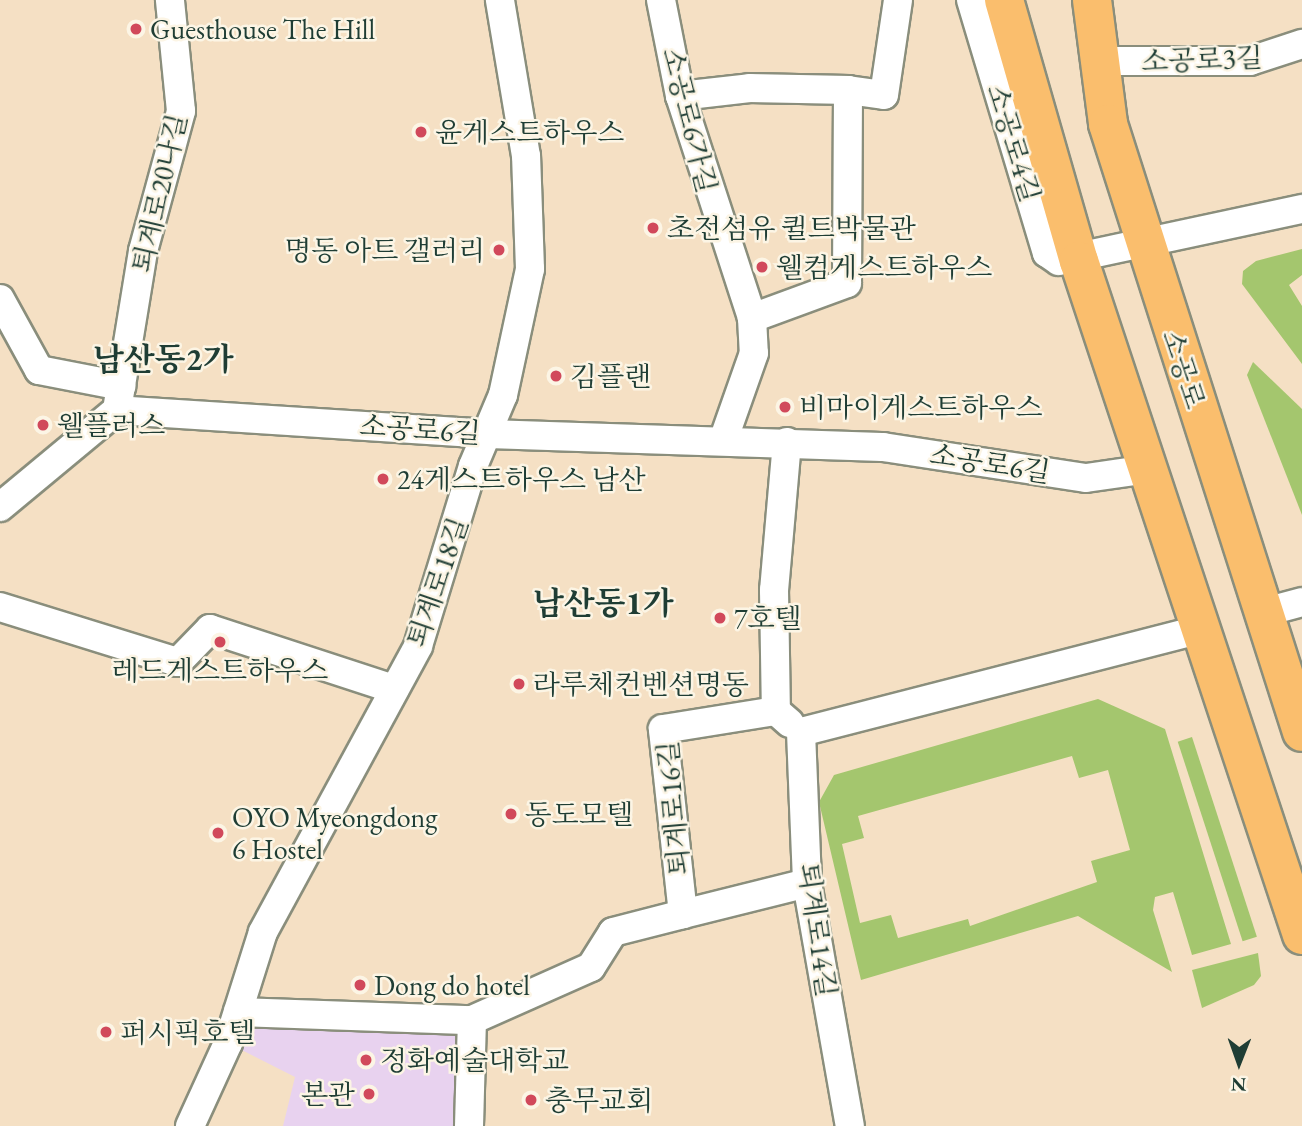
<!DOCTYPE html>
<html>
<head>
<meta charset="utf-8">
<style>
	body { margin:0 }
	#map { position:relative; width:1302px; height:1126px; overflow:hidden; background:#f5e0c4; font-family:"EB Garamond","Noto Serif KR",serif }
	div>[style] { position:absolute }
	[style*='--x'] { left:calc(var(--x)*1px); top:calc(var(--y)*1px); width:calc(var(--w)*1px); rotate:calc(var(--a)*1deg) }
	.built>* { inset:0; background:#e8d2ef }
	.green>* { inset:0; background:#a4c66e; transform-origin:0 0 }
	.roads { filter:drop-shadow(2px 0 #8a8e7c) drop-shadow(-2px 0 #8a8e7c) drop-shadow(0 2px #8a8e7c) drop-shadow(0 -2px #8a8e7c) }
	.minor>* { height:28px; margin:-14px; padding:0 14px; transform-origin:14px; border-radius:14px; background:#fff }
	.primary>* { height:38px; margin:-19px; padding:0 19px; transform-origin:19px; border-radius:19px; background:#fabe6d }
	.dots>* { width:19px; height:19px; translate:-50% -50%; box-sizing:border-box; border:4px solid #fcf5e5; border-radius:50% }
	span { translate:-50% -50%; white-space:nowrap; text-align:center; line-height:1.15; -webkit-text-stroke:5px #fcf5e5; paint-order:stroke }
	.poi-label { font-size:28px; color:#1f3d34 }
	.left { translate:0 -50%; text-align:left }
	.right { translate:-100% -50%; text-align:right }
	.street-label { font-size:28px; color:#1f3d34 }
	.quarter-label { font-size:32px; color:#1f3d34; font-weight:700 }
	.north { position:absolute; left:1204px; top:1028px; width:70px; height:70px; -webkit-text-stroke:5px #fcf5e5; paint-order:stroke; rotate:181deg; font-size:19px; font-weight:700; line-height:28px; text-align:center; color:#1f3d34 }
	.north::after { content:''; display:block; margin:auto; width:24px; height:32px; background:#1f3d34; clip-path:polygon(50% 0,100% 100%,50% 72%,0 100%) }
</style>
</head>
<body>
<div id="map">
	<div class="built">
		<i style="clip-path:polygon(238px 1012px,472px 1020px,469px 1126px,283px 1126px,295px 1077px,228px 1043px)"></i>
	</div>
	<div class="green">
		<i style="clip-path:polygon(1302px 249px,1302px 275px,1289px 285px,1302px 306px,1302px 364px,1242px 284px,1243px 271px,1256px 261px)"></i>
		<i style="clip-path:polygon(1253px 362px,1302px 409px,1302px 515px,1247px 375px)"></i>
		<i style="clip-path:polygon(evenodd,1098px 699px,1165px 729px,1231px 944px,1192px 955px,1173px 892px,1155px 897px,1153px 910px,1172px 972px,1078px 916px,861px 980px,819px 802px,834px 775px,1098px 699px,1072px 756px,1079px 778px,1108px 770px,1130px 850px,1091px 861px,1097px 882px,970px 926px,968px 919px,898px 938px,891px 915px,860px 923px,842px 844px,864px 838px,858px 816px,1072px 756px)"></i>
		<i style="left:1192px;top:737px;width:210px;height:15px;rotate:72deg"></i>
		<i style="clip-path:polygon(1258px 953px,1261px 976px,1254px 985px,1202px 1008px,1192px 970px)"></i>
	</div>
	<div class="roads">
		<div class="minor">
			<i style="--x:661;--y:0;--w:98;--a:78.8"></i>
			<i style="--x:680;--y:96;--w:233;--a:72"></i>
			<i style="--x:752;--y:318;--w:35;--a:87"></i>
			<i style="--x:754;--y:353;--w:93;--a:109.4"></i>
			<i style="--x:971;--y:0;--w:264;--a:73.3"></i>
			<i style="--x:1047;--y:253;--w:14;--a:34"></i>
			<i style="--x:1059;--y:261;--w:249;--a:-12.1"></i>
			<i style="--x:1100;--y:61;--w:150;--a:0"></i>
			<i style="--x:1250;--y:61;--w:55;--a:-18.1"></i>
			<i style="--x:680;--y:96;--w:70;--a:-6.5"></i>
			<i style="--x:750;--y:88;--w:98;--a:1.2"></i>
			<i style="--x:0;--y:299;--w:81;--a:61.2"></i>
			<i style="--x:39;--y:370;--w:84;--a:11"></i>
			<i style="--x:752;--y:318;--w:101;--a:-20.2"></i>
			<i style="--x:847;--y:283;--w:193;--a:-89.7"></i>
			<i style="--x:848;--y:90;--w:36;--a:8"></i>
			<i style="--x:884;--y:95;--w:96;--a:-81.6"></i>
			<i style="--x:117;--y:410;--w:371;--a:3.7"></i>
			<i style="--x:487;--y:434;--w:396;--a:1.9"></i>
			<i style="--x:883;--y:447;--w:205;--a:8.7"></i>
			<i style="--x:1086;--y:478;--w:64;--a:-8.1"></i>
			<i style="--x:787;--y:442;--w:149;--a:95"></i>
			<i style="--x:774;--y:590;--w:121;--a:89.1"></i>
			<i style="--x:776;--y:711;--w:18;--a:41"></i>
			<i style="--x:0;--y:507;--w:152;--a:-39.7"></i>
			<i style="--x:117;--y:410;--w:161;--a:-80.7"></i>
			<i style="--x:143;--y:251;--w:145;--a:-74.8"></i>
			<i style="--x:181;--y:111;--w:112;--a:-95.7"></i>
			<i style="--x:0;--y:607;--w:186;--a:17.2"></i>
			<i style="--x:178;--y:662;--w:46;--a:-45.9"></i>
			<i style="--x:210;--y:629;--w:194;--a:18.1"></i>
			<i style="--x:1265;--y:612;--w:38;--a:-15"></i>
			<i style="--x:801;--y:732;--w:414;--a:-14.4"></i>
			<i style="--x:801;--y:732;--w:151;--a:87.7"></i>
			<i style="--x:807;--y:883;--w:247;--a:80"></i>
			<i style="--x:683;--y:914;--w:128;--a:-14"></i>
			<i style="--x:238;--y:1012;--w:234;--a:2"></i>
			<i style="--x:190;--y:1126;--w:91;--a:-65.4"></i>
			<i style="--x:228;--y:1043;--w:116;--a:-72.5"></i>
			<i style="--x:263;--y:932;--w:325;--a:-61.5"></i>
			<i style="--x:418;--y:646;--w:188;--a:-73"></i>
			<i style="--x:473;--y:466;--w:77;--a:-67.1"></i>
			<i style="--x:503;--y:395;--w:129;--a:-77.9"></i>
			<i style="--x:530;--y:269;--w:113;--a:-92"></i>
			<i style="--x:526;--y:156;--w:158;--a:-99.5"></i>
			<i style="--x:469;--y:1126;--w:106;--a:-88.4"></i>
			<i style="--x:472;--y:1020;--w:130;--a:-24"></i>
			<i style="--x:591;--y:967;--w:41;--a:-57.8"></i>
			<i style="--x:613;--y:932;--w:72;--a:-14.4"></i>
			<i style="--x:683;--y:914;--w:186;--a:-96.2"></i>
			<i style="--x:663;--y:729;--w:114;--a:-9.1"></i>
		</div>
		<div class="primary">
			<i style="--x:1004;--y:0;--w:272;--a:74"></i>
			<i style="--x:1079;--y:261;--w:710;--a:71.69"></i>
			<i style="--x:1092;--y:0;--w:125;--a:82.6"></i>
			<i style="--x:1108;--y:124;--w:638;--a:72.3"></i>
		</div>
	</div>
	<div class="dots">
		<i style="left:136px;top:29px;background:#d1495b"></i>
		<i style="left:421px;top:132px;background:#d1495b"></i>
		<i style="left:653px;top:228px;background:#d1495b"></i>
		<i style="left:499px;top:250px;background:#d1495b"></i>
		<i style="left:762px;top:267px;background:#d1495b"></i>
		<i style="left:556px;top:376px;background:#d1495b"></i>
		<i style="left:785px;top:407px;background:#d1495b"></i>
		<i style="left:43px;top:425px;background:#d1495b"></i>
		<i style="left:383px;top:479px;background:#d1495b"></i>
		<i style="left:720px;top:618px;background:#d1495b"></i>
		<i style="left:220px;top:642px;background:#d1495b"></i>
		<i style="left:519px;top:684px;background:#d1495b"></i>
		<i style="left:511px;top:814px;background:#d1495b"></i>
		<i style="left:218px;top:833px;background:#d1495b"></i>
		<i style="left:360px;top:985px;background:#d1495b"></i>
		<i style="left:106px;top:1032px;background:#d1495b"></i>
		<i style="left:366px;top:1060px;background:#d1495b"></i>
		<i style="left:369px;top:1094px;background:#d1495b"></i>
		<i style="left:531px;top:1100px;background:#d1495b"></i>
	</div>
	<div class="poi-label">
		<span class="left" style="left:150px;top:29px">Guesthouse The Hill</span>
		<span class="left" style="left:435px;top:132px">윤게스트하우스</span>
		<span class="left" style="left:667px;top:228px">초전섬유 퀼트박물관</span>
		<span class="right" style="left:485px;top:250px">명동 아트 갤러리</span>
		<span class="left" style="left:776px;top:267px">웰컴게스트하우스</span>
		<span class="left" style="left:570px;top:376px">김플랜</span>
		<span class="left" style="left:799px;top:407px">비마이게스트하우스</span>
		<span class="left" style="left:57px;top:425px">웰플러스</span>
		<span class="left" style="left:397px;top:479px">24게스트하우스 남산</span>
		<span class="left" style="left:734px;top:618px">7호텔</span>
		<span style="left:220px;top:670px">레드게스트하우스</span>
		<span class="left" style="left:533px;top:684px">라루체컨벤션명동</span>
		<span class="left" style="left:525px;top:814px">동도모텔</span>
		<span class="left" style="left:232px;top:833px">OYO Myeongdong<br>6 Hostel</span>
		<span class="left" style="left:374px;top:985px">Dong do hotel</span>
		<span class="left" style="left:120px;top:1032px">퍼시픽호텔</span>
		<span class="left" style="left:380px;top:1060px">정화예술대학교</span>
		<span class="right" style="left:355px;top:1094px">본관</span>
		<span class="left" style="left:545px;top:1100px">충무교회</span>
	</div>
	<div class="street-label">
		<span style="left:1202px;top:59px;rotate:-2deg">소공로3길</span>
		<span style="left:690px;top:120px;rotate:76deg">소공로6가길</span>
		<span style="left:1014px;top:143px;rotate:73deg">소공로4길</span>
		<span style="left:159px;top:193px;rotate:-77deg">퇴계로20나길</span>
		<span style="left:1184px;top:369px;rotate:72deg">소공로</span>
		<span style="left:420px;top:429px;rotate:4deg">소공로6길</span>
		<span style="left:990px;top:463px;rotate:9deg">소공로6길</span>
		<span style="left:437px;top:582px;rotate:-71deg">퇴계로18길</span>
		<span style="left:673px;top:808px;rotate:-95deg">퇴계로16길</span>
		<span style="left:818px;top:930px;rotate:82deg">퇴계로14길</span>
	</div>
	<div class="quarter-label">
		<span style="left:163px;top:359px">남산동2가</span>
		<span style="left:603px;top:603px">남산동1가</span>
	</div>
	<div class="north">N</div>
</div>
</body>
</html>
